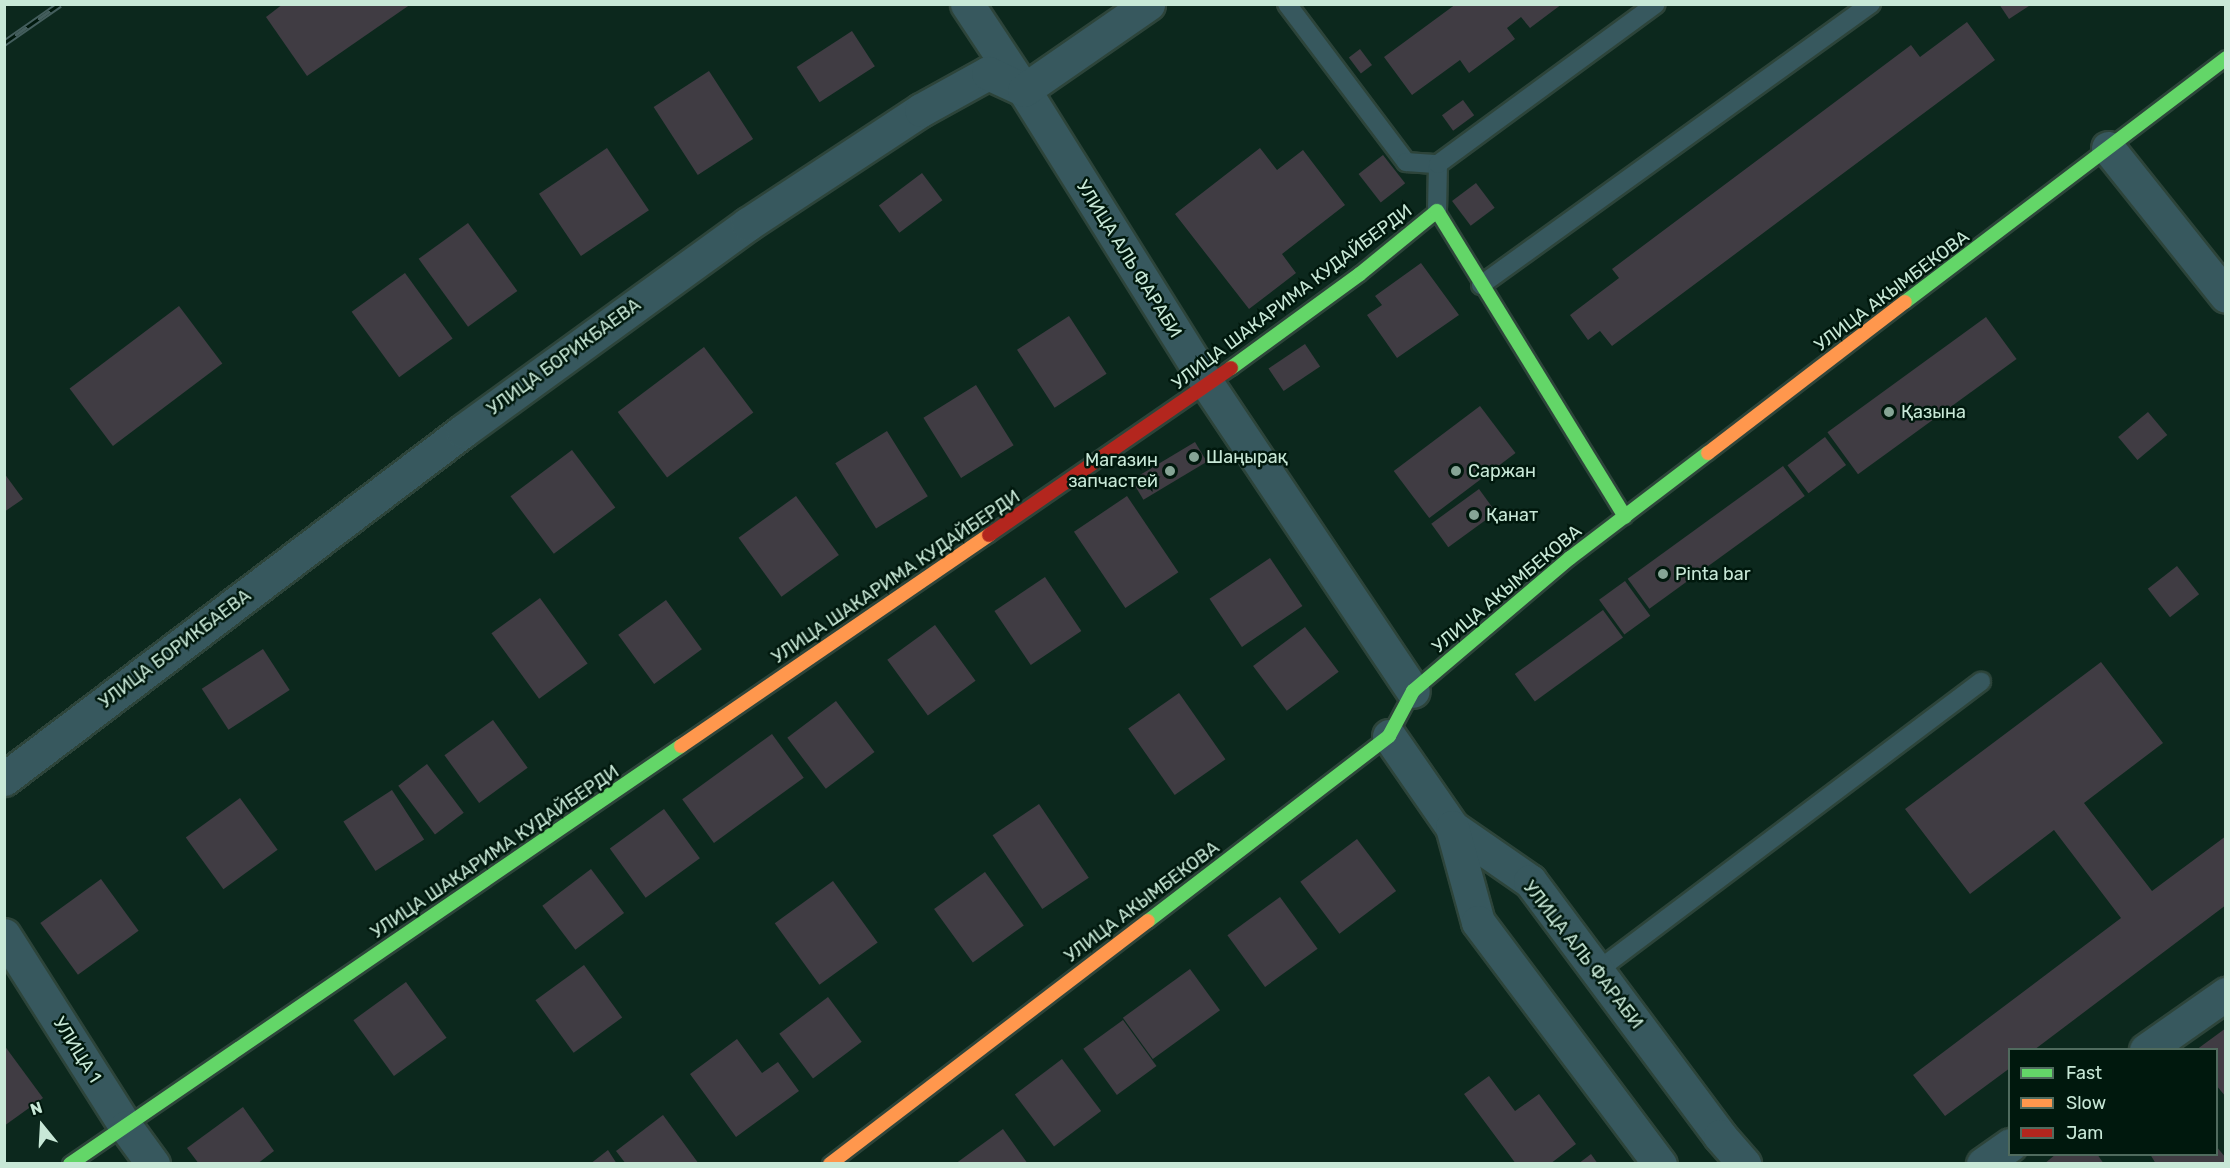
<!DOCTYPE html>
<html>
<head>
<meta charset="utf-8">
<style>
	body { margin:0 }
	#map { position:relative; width:2230px; height:1168px; overflow:hidden; background:#0c281d; font-family:Rubik,sans-serif }
	div>[style] { position:absolute }
	[style*='--x'] { left:calc(var(--x)*1px); top:calc(var(--y)*1px); width:calc(var(--w)*1px); rotate:calc(var(--a)*1deg) }
	.building>* { inset:0; background:#403c43; transform-origin:0 0 }
	.roads { filter:drop-shadow(2px 0 #2d443a) drop-shadow(-2px 0 #2d443a) drop-shadow(0 2px #2d443a) drop-shadow(0 -2px #2d443a) }
	.lane>* { height:18px; margin:-9px; padding:0 9px; transform-origin:9px; border-radius:9px; background:#37585e }
	.street>* { height:33px; margin:-16.5px; padding:0 16.5px; transform-origin:16.5px; border-radius:16.5px; background:#37585e }
	.fast>* { height:14px; margin:-7px; padding:0 7px; transform-origin:7px; border-radius:7px; background:#63d668 }
	.slow>* { height:14px; margin:-7px; padding:0 7px; transform-origin:7px; border-radius:7px; background:#ff974d }
	.jam>* { height:14px; margin:-7px; padding:0 7px; transform-origin:7px; border-radius:7px; background:#b3261e }
	.rail>* { height:7px; margin-top:-3.5px; transform-origin:0; background:repeating-linear-gradient(90deg,#00180d 0 14px,#445e5d 0 28px); box-sizing:border-box; border-block:2px solid #445e5d }
	.dots>* { width:16px; height:16px; translate:-50% -50%; box-sizing:border-box; border:3px solid #00180d; border-radius:50% }
	span { translate:-50% -50%; white-space:nowrap; text-align:center; line-height:1.15; -webkit-text-stroke:5px #00180d; paint-order:stroke }
	.street-label { font-size:18px; color:#c8e8d7 }
	.poi-label { font-size:18px; color:#c8e8d7 }
	.left { translate:0 -50%; text-align:left }
	.right { translate:-100% -50%; text-align:right }
	.frame { position:absolute; inset:0; border:6px solid #c8e8d7; pointer-events:none }
	.legend { position:absolute; left:2008px; top:1048px; width:210px; height:108px; box-sizing:border-box; background:#00180d; border:2px solid #506b5e; margin:0; padding:8px 10px; list-style:none; font-size:18px; color:#c8e8d7 }
	.legend li { display:flex; align-items:center; gap:12px; height:30px }
	.legend b { width:30px; border:2px solid #506b5e }
	.north { position:absolute; left:12px; top:1096px; width:60px; height:60px; -webkit-text-stroke:4px #00180d; paint-order:stroke; rotate:342deg; font-size:16px; font-weight:700; line-height:24px; text-align:center; color:#c8e8d7 }
	.north::after { content:''; display:block; margin:auto; width:21px; height:27px; background:#c8e8d7; clip-path:polygon(50% 0,100% 100%,50% 72%,0 100%) }
</style>
</head>
<body>
<div id="map">
	<div class="building">
		<i style="clip-path:polygon(283px 4px,411px 4px,307px 76px,266px 17px)"></i>
		<i style="clip-path:polygon(1456px 4px,1562px 4px,1530px 28px,1521px 17px,1507px 28px,1515px 39px,1469px 73px,1460px 60px,1412px 95px,1384px 57px)"></i>
		<i style="clip-path:polygon(1999px 4px,2032px 4px,2009px 19px)"></i>
		<i style="clip-path:polygon(1967px 22px,1995px 60px,1612px 346px,1600px 331px,1588px 340px,1570px 315px,1619px 278px,1612px 269px,1911px 45px,1920px 57px)"></i>
		<i style="left:852px;top:31px;width:42px;height:66px;rotate:57deg"></i>
		<i style="left:1360px;top:49px;width:20px;height:14px;rotate:53deg"></i>
		<i style="left:709px;top:71px;width:81px;height:66px;rotate:57deg"></i>
		<i style="left:1463px;top:100px;width:19px;height:26px;rotate:54deg"></i>
		<i style="left:607px;top:148px;width:75px;height:82px;rotate:56deg"></i>
		<i style="clip-path:polygon(1260px 148px,1277px 170px,1303px 150px,1345px 205px,1282px 254px,1296px 273px,1249px 309px,1175px 214px)"></i>
		<i style="left:1383px;top:155px;width:36px;height:31px;rotate:52deg"></i>
		<i style="left:922px;top:173px;width:34px;height:54px;rotate:53deg"></i>
		<i style="left:1476px;top:183px;width:31px;height:30px;rotate:53deg"></i>
		<i style="left:468px;top:223px;width:84px;height:61px;rotate:54deg"></i>
		<i style="clip-path:polygon(1421px 263px,1459px 315px,1397px 358px,1367px 315px,1382px 305px,1375px 296px)"></i>
		<i style="left:405px;top:273px;width:81px;height:66px;rotate:54deg"></i>
		<i style="left:179px;top:306px;width:72px;height:137px;rotate:53deg"></i>
		<i style="left:1069px;top:316px;width:69px;height:62px;rotate:57deg"></i>
		<i style="left:1986px;top:317px;width:52px;height:196px;rotate:54deg"></i>
		<i style="left:1305px;top:344px;width:27px;height:44px;rotate:56deg"></i>
		<i style="left:704px;top:347px;width:82px;height:108px;rotate:53deg"></i>
		<i style="left:976px;top:385px;width:71px;height:62px;rotate:58deg"></i>
		<i style="left:1480px;top:406px;width:59px;height:108px;rotate:53deg"></i>
		<i style="left:2148px;top:412px;width:30px;height:39px;rotate:50deg"></i>
		<i style="left:887px;top:431px;width:77px;height:61px;rotate:58deg"></i>
		<i style="left:1825px;top:437px;width:35px;height:47px;rotate:53deg"></i>
		<i style="left:1195px;top:442px;width:23px;height:74px;rotate:59deg"></i>
		<i style="left:572px;top:450px;width:72px;height:77px;rotate:53deg"></i>
		<i style="left:1783px;top:466px;width:37px;height:192px;rotate:54deg"></i>
		<i style="clip-path:polygon(4px 473px,23px 499px,4px 512px)"></i>
		<i style="left:1479px;top:489px;width:29px;height:59px;rotate:54deg"></i>
		<i style="left:796px;top:496px;width:73px;height:71px;rotate:54deg"></i>
		<i style="left:1127px;top:496px;width:92px;height:64px;rotate:56deg"></i>
		<i style="left:1270px;top:558px;width:58px;height:73px;rotate:56deg"></i>
		<i style="left:2177px;top:566px;width:36px;height:37px;rotate:52deg"></i>
		<i style="left:1045px;top:577px;width:65px;height:61px;rotate:56deg"></i>
		<i style="left:1625px;top:581px;width:43px;height:32px;rotate:54deg"></i>
		<i style="left:540px;top:598px;width:81px;height:60px;rotate:54deg"></i>
		<i style="left:666px;top:600px;width:61px;height:59px;rotate:54deg"></i>
		<i style="left:1603px;top:610px;width:34px;height:109px;rotate:54deg"></i>
		<i style="left:935px;top:625px;width:69px;height:59px;rotate:54deg"></i>
		<i style="left:1305px;top:627px;width:56px;height:65px;rotate:53deg"></i>
		<i style="left:263px;top:649px;width:49px;height:73px;rotate:57deg"></i>
		<i style="clip-path:polygon(2101px 662px,2163px 743px,2084px 803px,2152px 891px,2226px 836px,2226px 905px,2034px 1050px,2010px 1050px,2010px 1068px,1945px 1116px,1913px 1075px,2121px 918px,2054px 830px,1970px 894px,1905px 809px)"></i>
		<i style="left:1179px;top:693px;width:81px;height:62px;rotate:55deg"></i>
		<i style="left:836px;top:701px;width:64px;height:61px;rotate:53deg"></i>
		<i style="left:493px;top:720px;width:59px;height:60px;rotate:54deg"></i>
		<i style="left:772px;top:734px;width:54px;height:111px;rotate:54deg"></i>
		<i style="left:427px;top:764px;width:61px;height:36px;rotate:53deg"></i>
		<i style="left:392px;top:790px;width:59px;height:58px;rotate:57deg"></i>
		<i style="left:240px;top:798px;width:64px;height:67px;rotate:54deg"></i>
		<i style="left:1039px;top:804px;width:89px;height:56px;rotate:56deg"></i>
		<i style="left:664px;top:809px;width:61px;height:67px;rotate:54deg"></i>
		<i style="left:1357px;top:839px;width:65px;height:71px;rotate:53deg"></i>
		<i style="left:591px;top:869px;width:55px;height:61px;rotate:53deg"></i>
		<i style="left:985px;top:872px;width:66px;height:63px;rotate:54deg"></i>
		<i style="left:101px;top:879px;width:64px;height:75px;rotate:54deg"></i>
		<i style="left:833px;top:881px;width:76px;height:72px;rotate:54deg"></i>
		<i style="left:1280px;top:897px;width:64px;height:65px;rotate:54deg"></i>
		<i style="left:584px;top:965px;width:65px;height:60px;rotate:54deg"></i>
		<i style="left:1190px;top:969px;width:51px;height:83px;rotate:54deg"></i>
		<i style="left:406px;top:982px;width:69px;height:65px;rotate:54deg"></i>
		<i style="left:828px;top:997px;width:56px;height:61px;rotate:53deg"></i>
		<i style="left:1123px;top:1020px;width:57px;height:49px;rotate:54deg"></i>
		<i style="clip-path:polygon(2226px 1028px,2226px 1097px,2216px 1085px,2216px 1050px,2196px 1050px)"></i>
		<i style="clip-path:polygon(737px 1039px,762px 1073px,778px 1062px,799px 1091px,736px 1137px,690px 1074px)"></i>
		<i style="clip-path:polygon(4px 1045px,43px 1098px,4px 1126px)"></i>
		<i style="left:1062px;top:1059px;width:65px;height:59px;rotate:53deg"></i>
		<i style="clip-path:polygon(1489px 1076px,1515px 1111px,1539px 1094px,1576px 1144px,1550px 1164px,1516px 1164px,1464px 1094px)"></i>
		<i style="clip-path:polygon(243px 1107px,274px 1151px,257px 1164px,199px 1164px,187px 1148px)"></i>
		<i style="clip-path:polygon(663px 1115px,699px 1164px,626px 1164px,616px 1151px)"></i>
		<i style="clip-path:polygon(1003px 1129px,1028px 1164px,955px 1164px)"></i>
		<i style="clip-path:polygon(2216px 1146px,2226px 1158px,2225px 1164px,2156px 1164px,2150px 1154px,2216px 1154px)"></i>
		<i style="clip-path:polygon(608px 1150px,617px 1164px,590px 1164px)"></i>
		<i style="clip-path:polygon(1591px 1154px,1598px 1164px,1578px 1164px)"></i>
		<i style="clip-path:polygon(2056px 1154px,2097px 1154px,2104px 1164px,2044px 1164px)"></i>
	</div>
	<div class="roads">
		<div class="lane">
			<i style="--x:1287;--y:4;--w:198;--a:53"></i>
			<i style="--x:1406;--y:162;--w:32;--a:4"></i>
			<i style="--x:1437;--y:211;--w:47;--a:-88.8"></i>
			<i style="--x:1438;--y:164;--w:270;--a:-36.3"></i>
			<i style="--x:1481;--y:285;--w:481;--a:-35.8"></i>
			<i style="--x:1597;--y:971;--w:481;--a:-37"></i>
		</div>
		<div class="street">
			<i style="--x:967;--y:4;--w:103;--a:56.5"></i>
			<i style="--x:1024;--y:90;--w:348;--a:58"></i>
			<i style="--x:1208;--y:385;--w:368;--a:56.2"></i>
			<i style="--x:2108;--y:148;--w:189;--a:51.4"></i>
			<i style="--x:1389;--y:736;--w:111;--a:55.3"></i>
			<i style="--x:1452;--y:827;--w:95;--a:34.7"></i>
			<i style="--x:1530;--y:881;--w:318;--a:53.3"></i>
			<i style="--x:1720;--y:1136;--w:37;--a:49"></i>
			<i style="--x:4;--y:779;--w:576;--a:-37.17"></i>
			<i style="--x:463;--y:431;--w:352;--a:-36"></i>
			<i style="--x:748;--y:224;--w:207;--a:-33.4"></i>
			<i style="--x:921;--y:110;--w:77;--a:-28.9"></i>
			<i style="--x:988;--y:73;--w:40;--a:25"></i>
			<i style="--x:1024;--y:90;--w:151;--a:-34.7"></i>
			<i style="--x:1452;--y:827;--w:98;--a:74.7"></i>
			<i style="--x:1478;--y:922;--w:303;--a:53.1"></i>
			<i style="--x:4;--y:935;--w:227;--a:57.6"></i>
			<i style="--x:126;--y:1127;--w:46;--a:53.9"></i>
			<i style="--x:2146;--y:1050;--w:98;--a:-35"></i>
			<i style="--x:1983;--y:1164;--w:33;--a:-35"></i>
		</div>
		<div class="fast">
			<i style="--x:1905;--y:302;--w:403;--a:-37.2"></i>
			<i style="--x:1231;--y:368;--w:160;--a:-36.1"></i>
			<i style="--x:1360;--y:274;--w:99;--a:-39.3"></i>
			<i style="--x:1437;--y:211;--w:359;--a:58.4"></i>
			<i style="--x:1148;--y:921;--w:304;--a:-37.5"></i>
			<i style="--x:1389;--y:736;--w:51;--a:-61.9"></i>
			<i style="--x:1413;--y:691;--w:206;--a:-40.3"></i>
			<i style="--x:1570;--y:558;--w:173;--a:-37.3"></i>
			<i style="--x:70;--y:1164;--w:740;--a:-34.38"></i>
		</div>
		<div class="slow">
			<i style="--x:1708;--y:453;--w:248;--a:-37.5"></i>
			<i style="--x:681;--y:746;--w:373;--a:-34.4"></i>
			<i style="--x:830;--y:1164;--w:400;--a:-37.4"></i>
		</div>
		<div class="jam">
			<i style="--x:989;--y:535;--w:294;--a:-34.6"></i>
		</div>
	</div>
	<div class="rail">
		<i style="--x:4;--y:43;--w:68;--a:-34.9"></i>
	</div>
	<div class="dots">
		<i style="left:1889px;top:412px;background:#86a596"></i>
		<i style="left:1194px;top:457px;background:#86a596"></i>
		<i style="left:1170px;top:471px;background:#86a596"></i>
		<i style="left:1456px;top:471px;background:#86a596"></i>
		<i style="left:1474px;top:515px;background:#86a596"></i>
		<i style="left:1663px;top:574px;background:#86a596"></i>
	</div>
	<div class="street-label">
		<span style="left:1129px;top:259px;rotate:58deg">УЛИЦА АЛЬ ФАРАБИ</span>
		<span style="left:1892px;top:291px;rotate:-37deg">УЛИЦА АКЫМБЕКОВА</span>
		<span style="left:1292px;top:297px;rotate:-37deg">УЛИЦА ШАКАРИМА КУДАЙБЕРДИ</span>
		<span style="left:564px;top:357px;rotate:-36deg">УЛИЦА БОРИКБАЕВА</span>
		<span style="left:896px;top:577px;rotate:-34deg">УЛИЦА ШАКАРИМА КУДАЙБЕРДИ</span>
		<span style="left:1507px;top:589px;rotate:-40deg">УЛИЦА АКЫМБЕКОВА</span>
		<span style="left:175px;top:649px;rotate:-37deg">УЛИЦА БОРИКБАЕВА</span>
		<span style="left:495px;top:852px;rotate:-34deg">УЛИЦА ШАКАРИМА КУДАЙБЕРДИ</span>
		<span style="left:1142px;top:902px;rotate:-37deg">УЛИЦА АКЫМБЕКОВА</span>
		<span style="left:1583px;top:955px;rotate:52deg">УЛИЦА АЛЬ ФАРАБИ</span>
		<span style="left:77px;top:1050px;rotate:58deg">УЛИЦА 1</span>
	</div>
	<div class="poi-label">
		<span class="left" style="left:1901px;top:412px">Қазына</span>
		<span class="left" style="left:1206px;top:457px">Шаңырақ</span>
		<span class="right" style="left:1158px;top:471px">Магазин<br>запчастей</span>
		<span class="left" style="left:1468px;top:471px">Саржан</span>
		<span class="left" style="left:1486px;top:515px">Қанат</span>
		<span class="left" style="left:1675px;top:574px">Pinta bar</span>
	</div>
	<div class="frame"></div>
	<ul class="legend">
	<li><b style="height:8px;background:#63d668"></b>Fast</li>
	<li><b style="height:8px;background:#ff974d"></b>Slow</li>
	<li><b style="height:8px;background:#b3261e"></b>Jam</li>
	</ul>
	<div class="north">N</div>
</div>
</body>
</html>
